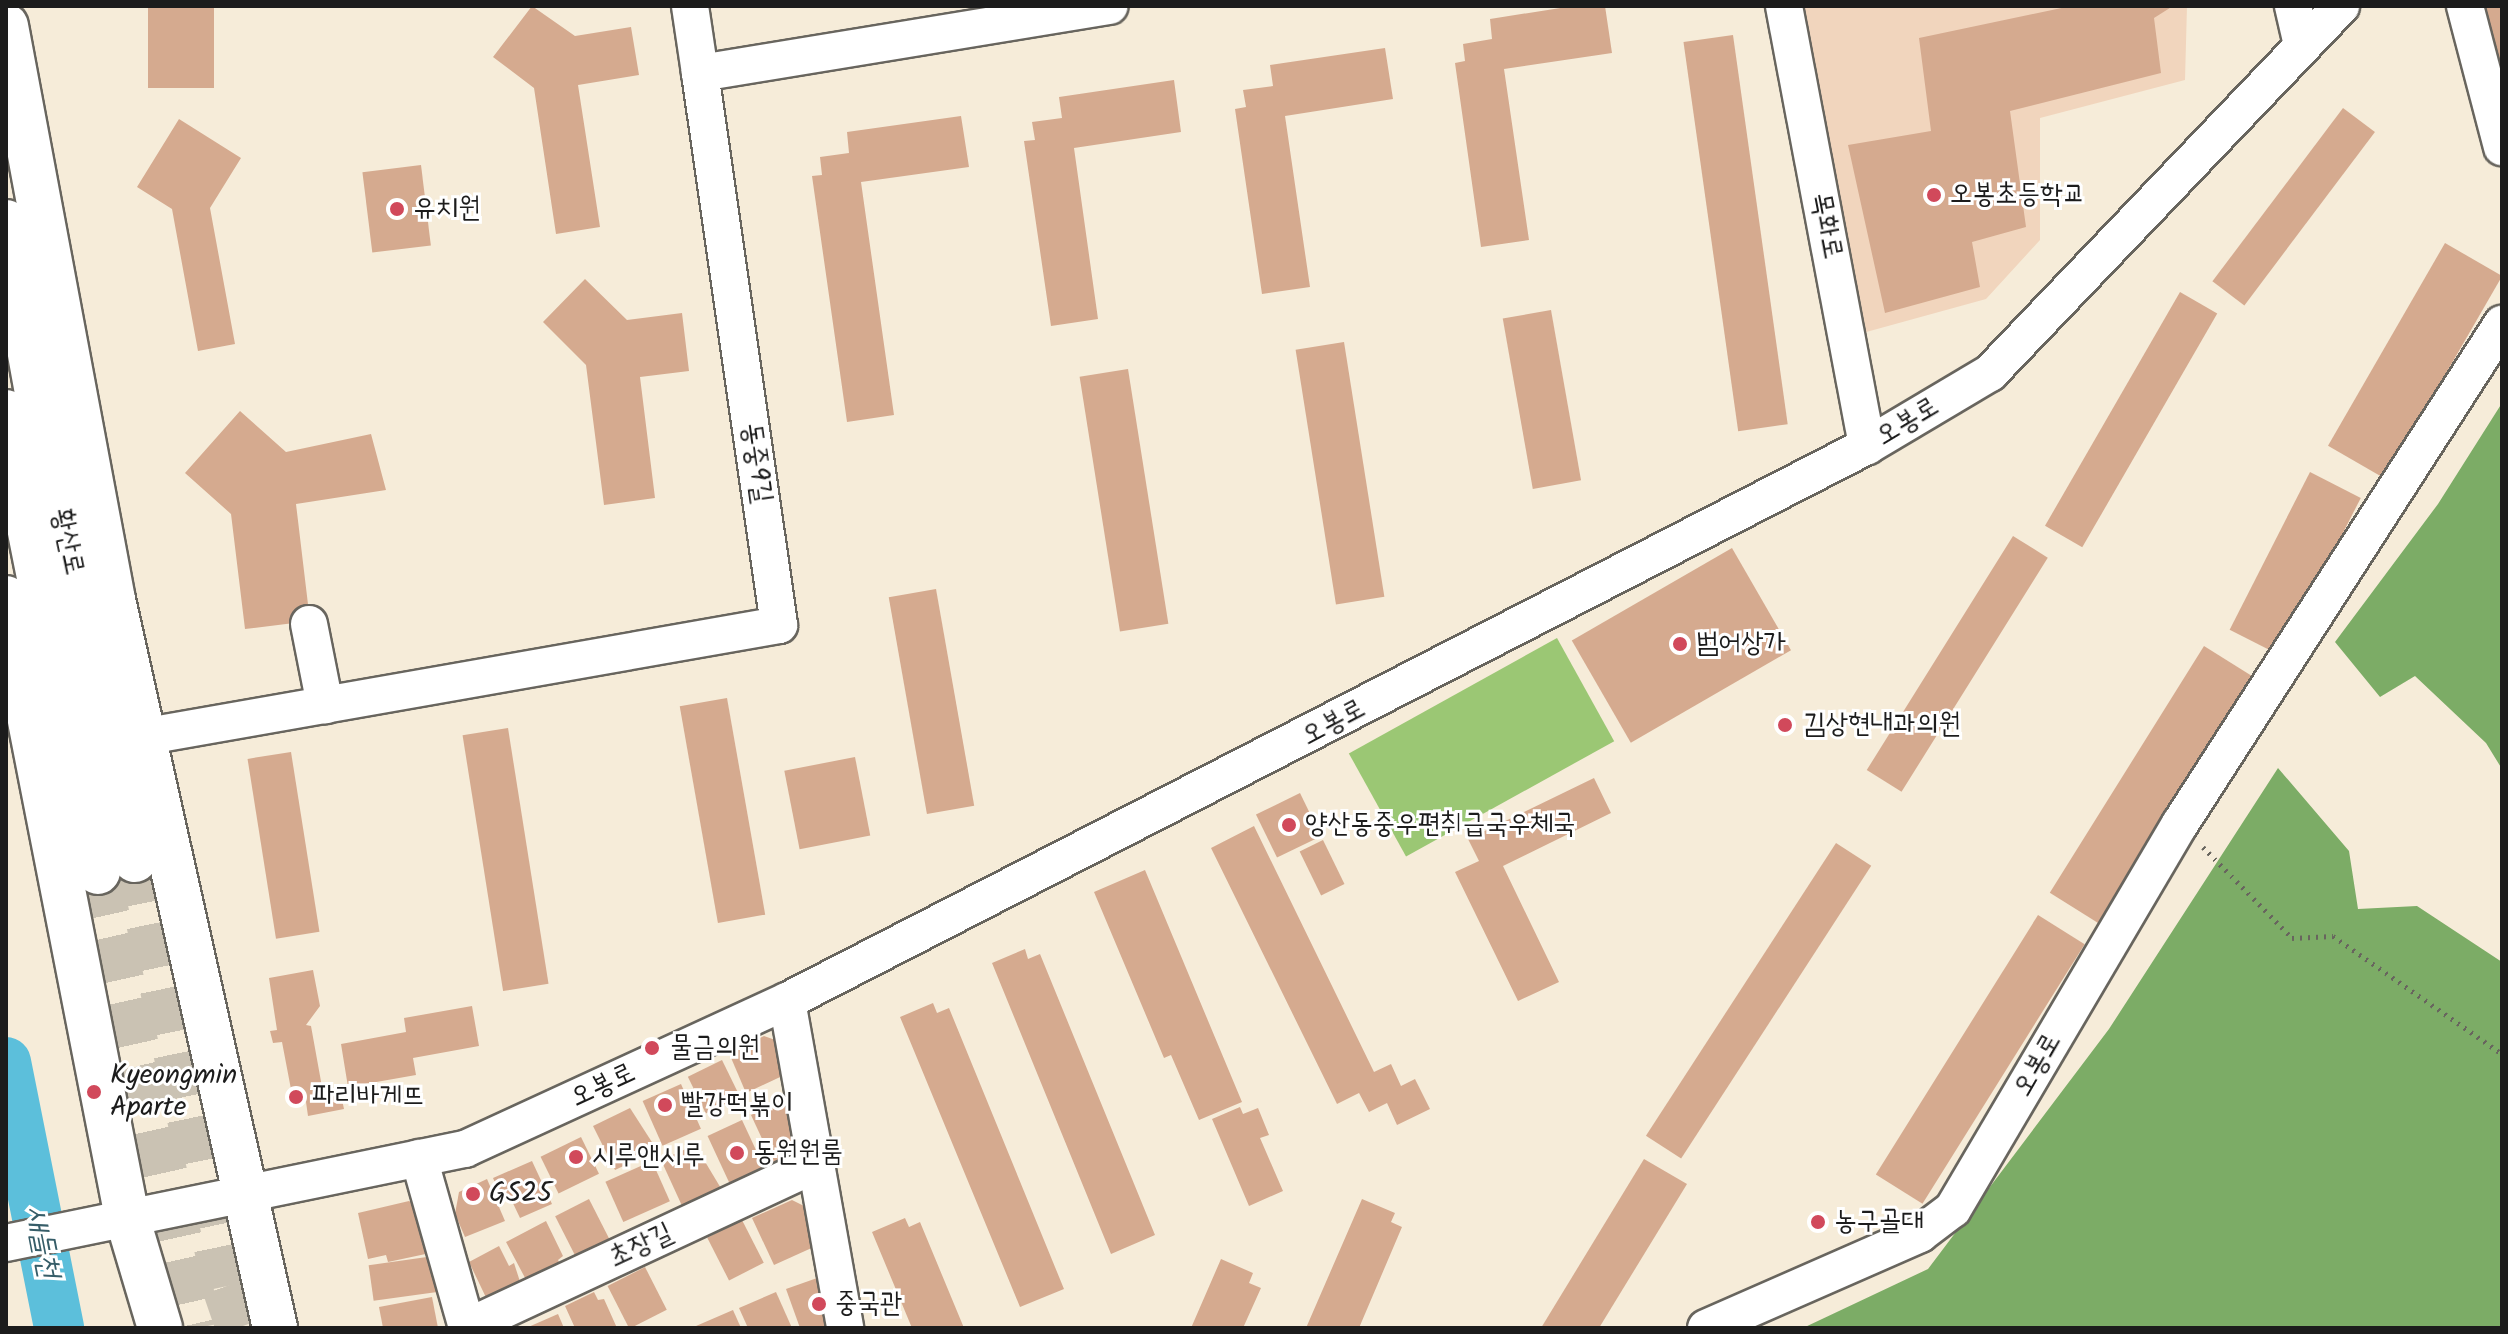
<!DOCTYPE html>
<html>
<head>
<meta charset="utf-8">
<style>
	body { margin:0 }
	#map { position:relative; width:2508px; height:1334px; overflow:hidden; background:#f6ecd9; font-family:Kalam,"Poor Story",sans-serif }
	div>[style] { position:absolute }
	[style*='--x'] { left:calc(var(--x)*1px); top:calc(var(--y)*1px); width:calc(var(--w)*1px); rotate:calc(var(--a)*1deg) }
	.built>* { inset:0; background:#f1d5bd }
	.green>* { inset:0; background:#9bc774; transform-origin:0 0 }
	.forest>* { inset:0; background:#7cac66 }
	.river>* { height:50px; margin:-25px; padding:0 25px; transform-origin:25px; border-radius:25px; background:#5cbfdb }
	.building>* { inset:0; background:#d5aa8f; transform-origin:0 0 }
	.major-tunnel>* { height:44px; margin-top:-22px; transform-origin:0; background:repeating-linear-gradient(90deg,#cac2b3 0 44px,transparent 0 66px) }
	.path>* { height:5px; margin-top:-2.5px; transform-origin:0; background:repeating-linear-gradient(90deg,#68655e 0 2px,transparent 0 8px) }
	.roads { filter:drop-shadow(2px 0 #68655e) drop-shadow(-2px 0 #68655e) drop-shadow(0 2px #68655e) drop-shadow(0 -2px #68655e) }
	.minor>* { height:36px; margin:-18px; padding:0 18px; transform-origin:18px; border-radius:18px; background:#fff }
	.major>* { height:44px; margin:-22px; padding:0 22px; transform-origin:22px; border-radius:22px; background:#fff }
	.dots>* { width:22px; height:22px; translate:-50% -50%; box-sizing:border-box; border:4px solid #fff; border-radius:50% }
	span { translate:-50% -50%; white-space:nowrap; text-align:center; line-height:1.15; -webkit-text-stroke:6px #fff; paint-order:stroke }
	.poi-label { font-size:28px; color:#1c1c1c }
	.left { translate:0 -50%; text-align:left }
	.street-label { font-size:28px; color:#1c1c1c }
	.water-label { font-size:30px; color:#365d68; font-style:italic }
	.frame { position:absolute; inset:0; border:8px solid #1c1c1c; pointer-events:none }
</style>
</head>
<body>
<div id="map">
	<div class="built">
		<i style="clip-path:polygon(1796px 6px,2187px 6px,2185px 80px,2040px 118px,2040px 240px,1986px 299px,1859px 334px)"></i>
	</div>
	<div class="green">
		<i style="left:1557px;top:638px;width:118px;height:238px;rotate:61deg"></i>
	</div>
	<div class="forest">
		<i style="clip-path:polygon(2502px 403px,2502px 769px,2486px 743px,2415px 676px,2380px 697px,2335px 642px,2438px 504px)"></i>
		<i style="clip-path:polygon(2278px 768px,2349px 851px,2358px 909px,2417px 906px,2502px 962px,2502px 1328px,1803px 1328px,1928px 1269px,2109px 1029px)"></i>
	</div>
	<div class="river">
		<i style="--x:6;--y:1062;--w:271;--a:78.7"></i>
	</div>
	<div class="building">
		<i style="left:148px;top:6px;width:66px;height:82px"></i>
		<i style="clip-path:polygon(532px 6px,575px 36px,631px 27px,639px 75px,578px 85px,600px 227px,556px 234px,534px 88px,493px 57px)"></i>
		<i style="clip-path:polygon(1573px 6px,1605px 6px,1612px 53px,1504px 69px,1529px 240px,1481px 247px,1455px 63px,1465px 61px,1463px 44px,1492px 39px,1490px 19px)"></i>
		<i style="clip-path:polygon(2071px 6px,2173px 6px,2154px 18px,2161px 73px,2010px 111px,2026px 227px,1972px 242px,1980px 287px,1885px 313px,1848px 145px,1931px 131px,1919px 38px)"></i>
		<i style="clip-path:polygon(2479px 6px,2502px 6px,2502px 90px)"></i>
		<i style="left:1733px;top:35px;width:393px;height:50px;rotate:82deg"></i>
		<i style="clip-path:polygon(1385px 48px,1393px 99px,1285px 116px,1310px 287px,1262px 294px,1235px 109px,1246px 107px,1243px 90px,1273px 86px,1270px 65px)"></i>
		<i style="clip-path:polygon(1174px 80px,1181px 132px,1074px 148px,1098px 319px,1051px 326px,1024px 141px,1035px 140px,1032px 122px,1062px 118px,1059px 97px)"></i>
		<i style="left:2343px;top:108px;width:40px;height:217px;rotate:37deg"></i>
		<i style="clip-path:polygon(961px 116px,969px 167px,861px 182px,894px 415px,847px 422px,812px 176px,822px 175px,820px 157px,849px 153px,847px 132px)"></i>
		<i style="clip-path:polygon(179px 119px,241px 158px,210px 208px,235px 344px,198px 351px,172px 209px,137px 187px)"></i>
		<i style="left:421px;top:165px;width:81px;height:59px;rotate:83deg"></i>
		<i style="left:2445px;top:243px;width:66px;height:234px;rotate:30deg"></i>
		<i style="clip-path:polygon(585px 279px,627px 320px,682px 313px,689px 371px,640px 377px,655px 498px,604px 505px,586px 365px,543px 322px)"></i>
		<i style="left:2180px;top:292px;width:43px;height:270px;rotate:30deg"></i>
		<i style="left:1551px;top:310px;width:173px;height:49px;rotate:80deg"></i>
		<i style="left:1344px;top:342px;width:258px;height:49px;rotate:81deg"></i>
		<i style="left:1128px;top:369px;width:258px;height:49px;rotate:81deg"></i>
		<i style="clip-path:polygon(240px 411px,286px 452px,371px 434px,386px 490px,296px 504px,310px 621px,245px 629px,231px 514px,185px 473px)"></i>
		<i style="left:2310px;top:472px;width:57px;height:177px;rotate:27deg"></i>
		<i style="left:2013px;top:536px;width:41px;height:276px;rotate:32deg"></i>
		<i style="left:1732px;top:548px;width:118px;height:185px;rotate:60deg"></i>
		<i style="left:936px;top:589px;width:220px;height:48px;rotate:80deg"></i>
		<i style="left:2204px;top:646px;width:57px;height:291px;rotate:32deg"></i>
		<i style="left:727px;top:698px;width:220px;height:48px;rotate:80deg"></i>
		<i style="left:508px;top:728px;width:259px;height:46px;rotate:81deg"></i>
		<i style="left:291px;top:752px;width:182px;height:44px;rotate:81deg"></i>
		<i style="left:855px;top:757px;width:80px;height:72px;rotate:79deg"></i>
		<i style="clip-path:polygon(1594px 778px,1611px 813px,1503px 866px,1559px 982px,1518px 1001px,1455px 872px,1479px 861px,1468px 839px)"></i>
		<i style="left:1300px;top:793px;width:48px;height:49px;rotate:64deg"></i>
		<i style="clip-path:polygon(1254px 826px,1374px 1072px,1391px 1064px,1401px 1086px,1415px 1079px,1430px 1109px,1397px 1125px,1387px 1103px,1369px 1112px,1359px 1093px,1337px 1104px,1211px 848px)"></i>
		<i style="left:1323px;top:840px;width:49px;height:26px;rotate:64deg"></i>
		<i style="left:1836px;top:843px;width:42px;height:349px;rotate:33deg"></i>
		<i style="clip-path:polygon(1145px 870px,1242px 1102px,1199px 1120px,1171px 1055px,1164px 1058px,1094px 892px)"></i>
		<i style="left:2038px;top:915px;width:55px;height:306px;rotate:32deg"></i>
		<i style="clip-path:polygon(1025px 949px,1028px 959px,1040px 954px,1155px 1235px,1111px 1254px,992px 963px)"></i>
		<i style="clip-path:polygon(313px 970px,320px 1006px,306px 1025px,311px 1026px,324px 1098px,341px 1095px,344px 1109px,308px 1116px,306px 1102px,294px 1105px,282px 1042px,273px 1043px,270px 1031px,277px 1030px,269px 978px)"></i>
		<i style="clip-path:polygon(933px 1003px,937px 1013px,949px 1008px,1064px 1289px,1020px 1307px,900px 1017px)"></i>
		<i style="clip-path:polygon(472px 1006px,479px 1046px,413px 1058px,416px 1075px,348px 1087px,341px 1044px,406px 1032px,404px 1018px)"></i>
		<i style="clip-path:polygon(764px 1036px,778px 1041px,793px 1071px,746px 1093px,729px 1053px)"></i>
		<i style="left:722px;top:1060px;width:41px;height:38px;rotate:64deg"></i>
		<i style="left:681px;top:1084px;width:49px;height:42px;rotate:66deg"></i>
		<i style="clip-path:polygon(796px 1093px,801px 1156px,776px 1169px,751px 1115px)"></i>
		<i style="clip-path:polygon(1240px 1107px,1243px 1114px,1258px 1108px,1269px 1135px,1260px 1138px,1283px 1191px,1249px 1206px,1212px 1119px)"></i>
		<i style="clip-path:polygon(630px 1108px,657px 1150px,615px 1170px,593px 1126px)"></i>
		<i style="left:742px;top:1120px;width:55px;height:38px;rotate:65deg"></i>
		<i style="left:581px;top:1137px;width:41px;height:45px;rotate:64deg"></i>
		<i style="clip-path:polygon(695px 1145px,722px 1190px,683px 1208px,661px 1160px)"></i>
		<i style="clip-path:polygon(1644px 1159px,1687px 1184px,1599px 1328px,1541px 1328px)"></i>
		<i style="clip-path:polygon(532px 1161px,552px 1204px,520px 1218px,510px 1197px,503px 1201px,493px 1178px)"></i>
		<i style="left:652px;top:1161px;width:44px;height:51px;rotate:66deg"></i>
		<i style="clip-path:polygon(487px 1179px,505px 1221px,465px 1237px,455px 1214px,459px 1192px)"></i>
		<i style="left:589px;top:1199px;width:51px;height:38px;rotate:63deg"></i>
		<i style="clip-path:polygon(1362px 1199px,1395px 1213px,1391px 1222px,1402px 1227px,1359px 1328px,1306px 1328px)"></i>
		<i style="clip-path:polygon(792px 1200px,810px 1209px,816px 1246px,774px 1265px,752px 1218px)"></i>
		<i style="clip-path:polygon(409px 1201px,423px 1210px,435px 1252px,388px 1262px,386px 1255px,368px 1259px,358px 1213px)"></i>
		<i style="clip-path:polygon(905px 1218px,909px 1227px,920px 1222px,964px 1328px,912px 1328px,872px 1232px)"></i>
		<i style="left:742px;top:1220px;width:48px;height:39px;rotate:63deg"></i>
		<i style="clip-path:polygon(546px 1221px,563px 1256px,558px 1260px,565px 1274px,532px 1291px,506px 1242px)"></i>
		<i style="clip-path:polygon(499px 1246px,509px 1266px,514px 1263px,524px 1294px,492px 1310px,469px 1262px)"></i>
		<i style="left:434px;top:1256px;width:36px;height:66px;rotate:82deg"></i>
		<i style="clip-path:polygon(1221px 1259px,1253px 1273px,1249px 1283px,1261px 1288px,1243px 1328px,1191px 1328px)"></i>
		<i style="left:645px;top:1267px;width:48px;height:42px;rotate:63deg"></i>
		<i style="clip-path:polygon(820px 1277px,832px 1313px,825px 1328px,800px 1328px,786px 1289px)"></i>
		<i style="clip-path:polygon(594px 1292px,598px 1300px,604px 1299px,617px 1328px,575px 1328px,565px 1306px)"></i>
		<i style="clip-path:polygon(776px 1292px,792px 1328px,748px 1328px,739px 1308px)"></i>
		<i style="clip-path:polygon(432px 1297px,438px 1328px,383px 1328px,379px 1307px)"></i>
		<i style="clip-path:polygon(733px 1310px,741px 1328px,697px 1328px,696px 1326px)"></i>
		<i style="clip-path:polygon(558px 1314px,564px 1328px,526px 1328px)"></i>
	</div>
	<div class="major-tunnel">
		<i style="--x:135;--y:860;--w:436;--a:78.2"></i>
		<i style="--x:224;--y:1287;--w:43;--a:71.1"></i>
		<i style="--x:98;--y:872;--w:467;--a:77.4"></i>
	</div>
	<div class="path">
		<i style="--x:2203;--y:847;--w:127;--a:45.6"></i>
		<i style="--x:2292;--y:938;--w:41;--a:-2.8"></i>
		<i style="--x:2333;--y:936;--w:206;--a:34.9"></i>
	</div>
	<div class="roads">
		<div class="minor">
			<i style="--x:690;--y:6;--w:68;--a:81.5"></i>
			<i style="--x:1784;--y:6;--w:448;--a:79.3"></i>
			<i style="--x:2293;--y:6;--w:39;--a:77"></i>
			<i style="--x:2465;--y:6;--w:146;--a:75.3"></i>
			<i style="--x:309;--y:624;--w:83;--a:78.8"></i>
			<i style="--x:142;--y:737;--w:647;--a:-9.97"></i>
			<i style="--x:779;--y:625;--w:558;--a:-98.14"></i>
			<i style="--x:700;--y:73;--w:415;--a:-9.3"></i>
			<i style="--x:787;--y:1001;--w:332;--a:79.9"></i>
			<i style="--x:419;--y:1158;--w:177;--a:74.2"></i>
			<i style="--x:6;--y:1243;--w:469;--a:-11.6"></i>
			<i style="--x:465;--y:1149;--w:354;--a:-24.7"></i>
			<i style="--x:787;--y:1001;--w:1214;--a:-27.2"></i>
			<i style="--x:1867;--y:446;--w:143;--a:-30.7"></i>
			<i style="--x:1990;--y:373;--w:508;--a:-46.28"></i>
			<i style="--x:467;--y:1327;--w:384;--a:-25"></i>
			<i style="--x:1706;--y:1328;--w:234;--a:-23.7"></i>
			<i style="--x:1920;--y:1234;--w:41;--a:-37.1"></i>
			<i style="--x:1953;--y:1209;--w:447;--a:-59.5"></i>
			<i style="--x:2180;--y:824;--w:595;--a:-57.22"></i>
		</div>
		<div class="major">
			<i style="--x:6;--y:26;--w:584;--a:79.44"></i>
			<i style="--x:113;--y:600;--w:746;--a:77.45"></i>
			<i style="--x:6;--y:222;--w:246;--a:79.7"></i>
			<i style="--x:50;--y:464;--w:405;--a:77.9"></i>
			<i style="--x:6;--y:412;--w:469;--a:78.7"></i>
			<i style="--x:6;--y:598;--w:631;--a:78.94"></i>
			<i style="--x:127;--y:1217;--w:116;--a:73.4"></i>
		</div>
	</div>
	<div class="dots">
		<i style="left:1934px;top:195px;background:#d1495b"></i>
		<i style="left:397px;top:209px;background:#d1495b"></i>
		<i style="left:1680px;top:644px;background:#d1495b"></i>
		<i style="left:1785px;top:725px;background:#d1495b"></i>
		<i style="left:1289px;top:825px;background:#d1495b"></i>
		<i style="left:652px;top:1048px;background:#d1495b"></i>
		<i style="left:94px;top:1092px;background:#d1495b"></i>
		<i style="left:296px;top:1097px;background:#d1495b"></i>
		<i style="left:665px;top:1105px;background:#d1495b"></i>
		<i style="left:737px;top:1153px;background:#d1495b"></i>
		<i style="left:576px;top:1157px;background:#d1495b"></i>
		<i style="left:473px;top:1194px;background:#d1495b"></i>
		<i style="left:1818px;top:1222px;background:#d1495b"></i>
		<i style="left:819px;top:1304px;background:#d1495b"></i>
	</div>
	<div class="poi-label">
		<span class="left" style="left:1950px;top:195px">오봉초등학교</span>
		<span class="left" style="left:413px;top:209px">유치원</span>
		<span class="left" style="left:1696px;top:644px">범어상가</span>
		<span class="left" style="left:1803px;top:725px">김상현내과의원</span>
		<span class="left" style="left:1305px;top:825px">양산동중우편취급국우체국</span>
		<span class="left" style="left:670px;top:1048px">물금의원</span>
		<span class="left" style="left:110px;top:1092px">Kyeongmin<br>Aparte</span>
		<span class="left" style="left:312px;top:1097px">파리바게뜨</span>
		<span class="left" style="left:681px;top:1105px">빨강떡볶이</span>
		<span class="left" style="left:753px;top:1153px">동원원룸</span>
		<span class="left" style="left:592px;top:1157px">시루앤시루</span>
		<span class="left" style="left:489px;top:1194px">GS25</span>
		<span class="left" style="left:1834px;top:1222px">농구골대</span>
		<span class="left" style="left:835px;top:1304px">중국관</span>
	</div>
	<div class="street-label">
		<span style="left:1826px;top:226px;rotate:79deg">목화로</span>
		<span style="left:1908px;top:422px;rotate:-31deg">오봉로</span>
		<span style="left:756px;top:463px;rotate:82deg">동중9길</span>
		<span style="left:67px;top:542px;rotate:78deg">황산로</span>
		<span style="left:1334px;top:723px;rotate:-28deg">오봉로</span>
		<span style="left:2038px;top:1065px;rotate:-60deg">오봉로</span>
		<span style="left:603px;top:1086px;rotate:-25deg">오봉로</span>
		<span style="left:641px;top:1246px;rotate:-25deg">초장길</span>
	</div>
	<div class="water-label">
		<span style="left:42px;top:1242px;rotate:79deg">새들천</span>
	</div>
	<div class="frame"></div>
</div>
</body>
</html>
